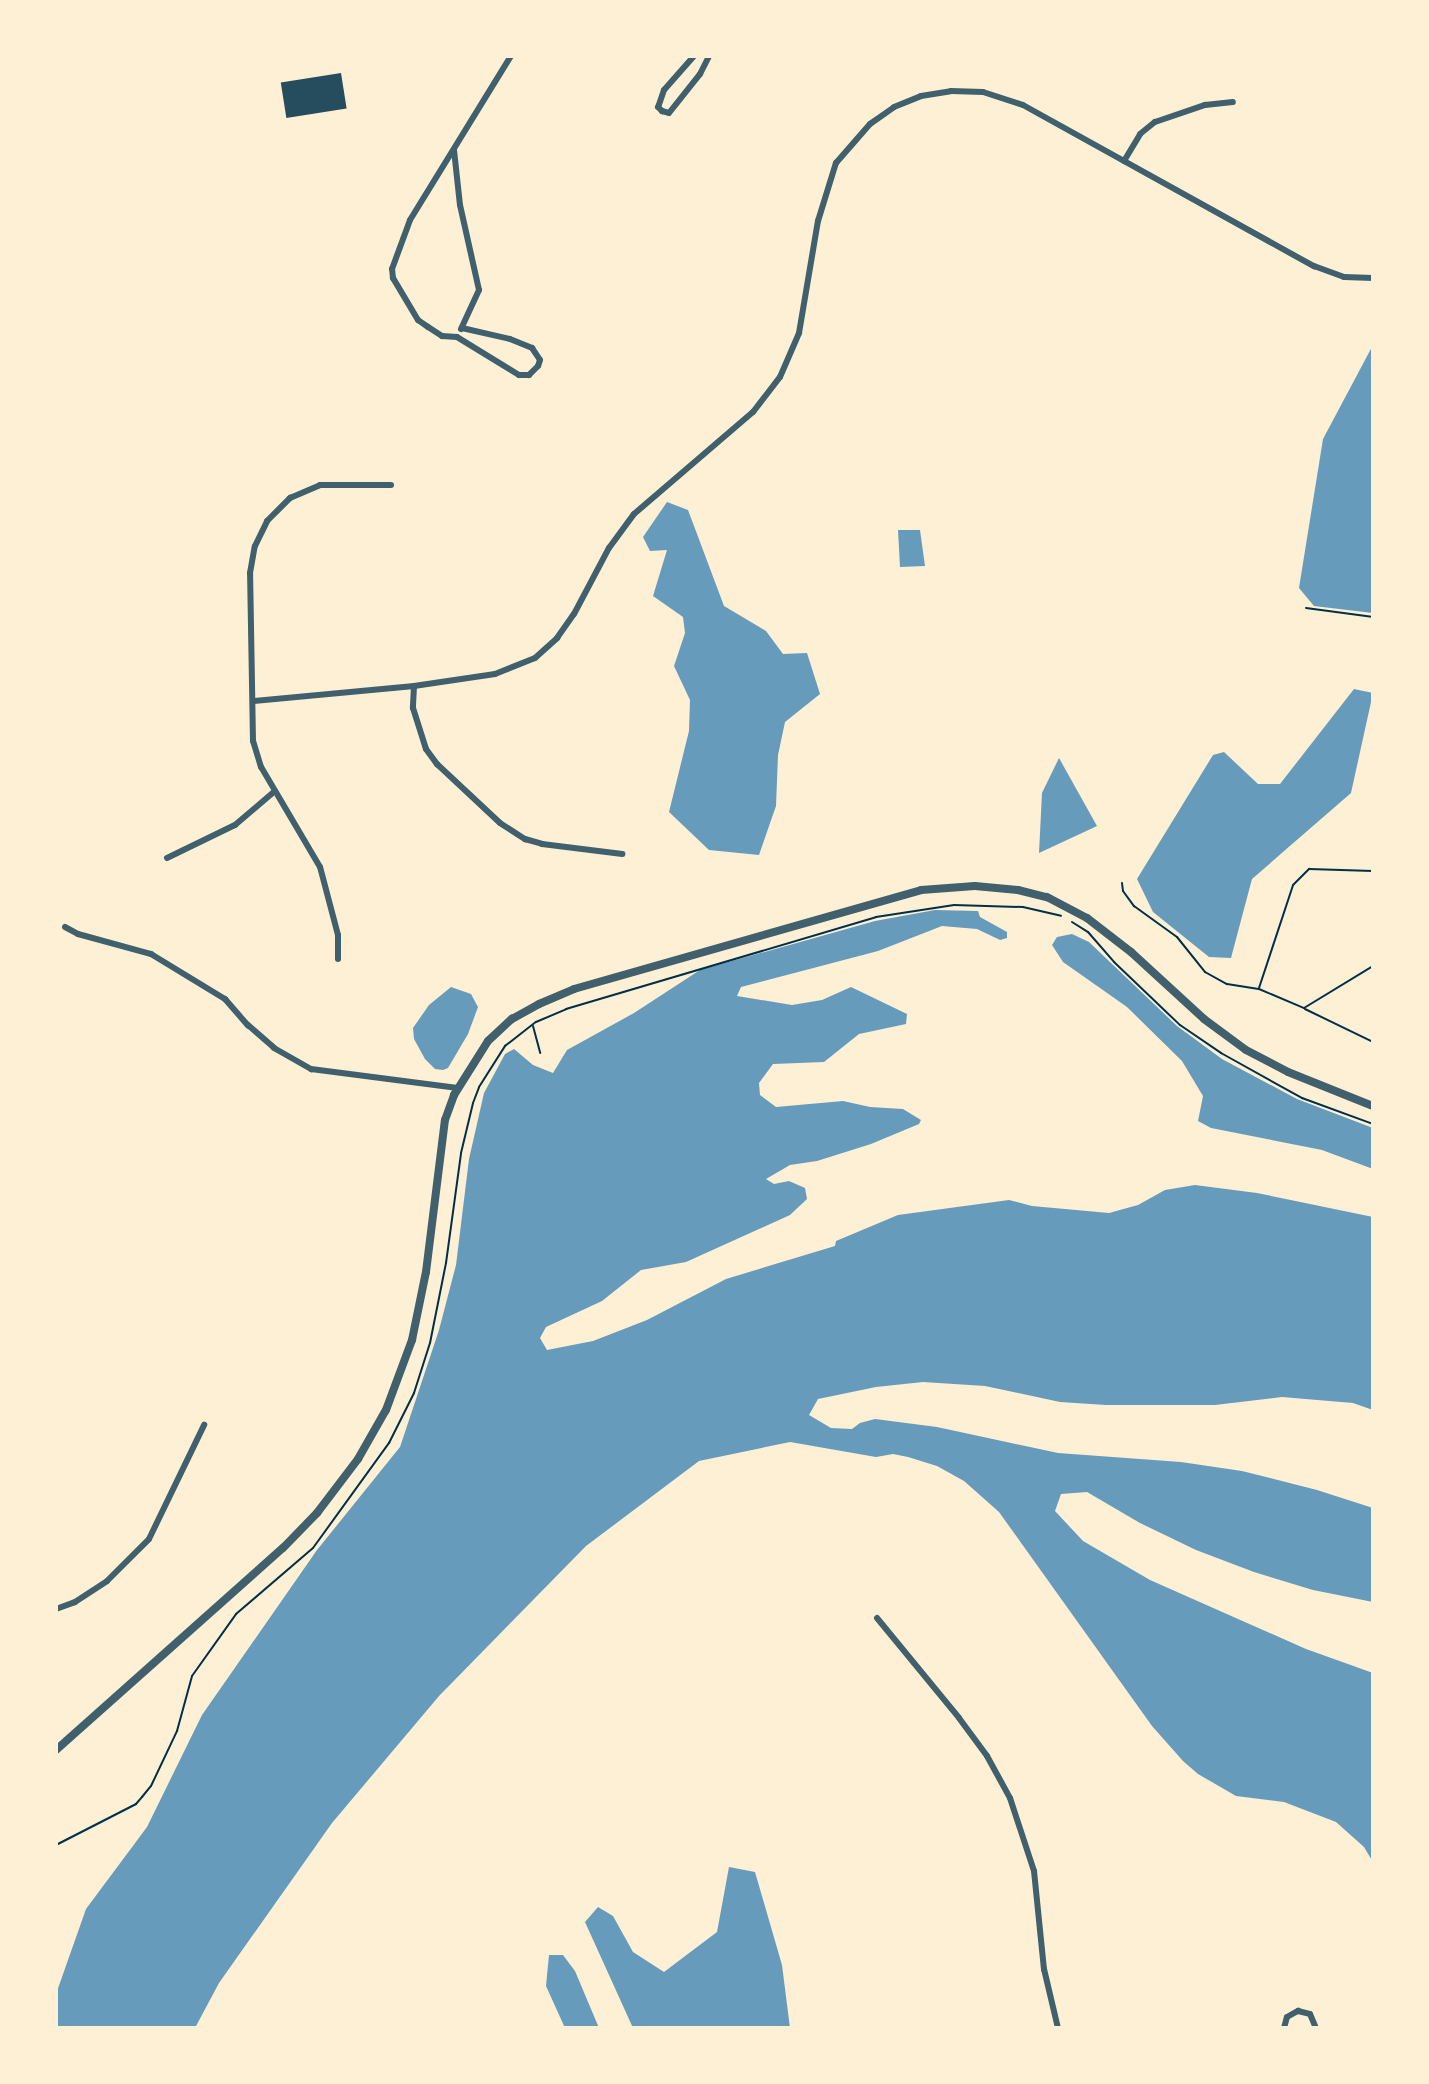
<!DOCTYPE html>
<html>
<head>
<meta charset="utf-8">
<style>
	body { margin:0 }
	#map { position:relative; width:1429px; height:2084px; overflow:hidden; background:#fdf0d5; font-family:"Fira Sans",sans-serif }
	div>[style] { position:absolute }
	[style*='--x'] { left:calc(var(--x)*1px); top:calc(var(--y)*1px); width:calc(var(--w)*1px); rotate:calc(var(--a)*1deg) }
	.water>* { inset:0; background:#669bbc }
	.building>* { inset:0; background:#264d5e; transform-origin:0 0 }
	.path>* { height:2px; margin:-1px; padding:0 1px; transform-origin:1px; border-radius:1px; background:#003049 }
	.minor>* { height:6px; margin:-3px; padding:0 3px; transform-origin:3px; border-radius:3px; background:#3f606c }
	.tertiary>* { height:8px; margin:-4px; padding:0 4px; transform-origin:4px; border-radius:4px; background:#3f606c }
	span { translate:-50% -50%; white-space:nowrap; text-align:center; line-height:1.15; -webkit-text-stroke:5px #fdf0d5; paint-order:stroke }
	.frame { position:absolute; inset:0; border:58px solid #fdf0d5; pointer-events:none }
</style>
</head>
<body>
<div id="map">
	<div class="water">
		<i style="clip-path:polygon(1373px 345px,1373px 613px,1314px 606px,1299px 588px,1323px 439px)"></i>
		<i style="clip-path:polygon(667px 502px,688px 510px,724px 606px,766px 631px,783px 654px,807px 653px,820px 694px,785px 722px,778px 755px,776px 806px,759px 855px,709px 850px,669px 812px,689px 731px,690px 700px,674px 666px,685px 633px,683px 617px,653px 596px,667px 550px,650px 551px,643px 537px)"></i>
		<i style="clip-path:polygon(898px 530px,920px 530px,925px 566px,900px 567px)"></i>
		<i style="clip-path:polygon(1354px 689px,1373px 693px,1351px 793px,1252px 879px,1231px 958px,1209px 957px,1153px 912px,1137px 879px,1213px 755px,1224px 752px,1258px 784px,1280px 784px)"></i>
		<i style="clip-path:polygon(1059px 758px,1097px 826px,1039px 853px,1042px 793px)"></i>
		<i style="clip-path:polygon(935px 910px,978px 911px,980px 917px,1007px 932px,1007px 938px,1000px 940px,977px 929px,942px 926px,878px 951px,741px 987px,737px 996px,792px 1005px,822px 1000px,851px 987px,907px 1014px,906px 1024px,859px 1034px,824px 1062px,773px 1064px,759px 1083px,760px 1095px,776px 1107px,843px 1101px,870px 1107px,903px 1109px,921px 1120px,919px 1124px,871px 1144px,817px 1161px,790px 1165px,766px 1179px,774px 1184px,789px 1181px,805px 1188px,807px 1199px,790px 1215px,686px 1262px,641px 1270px,602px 1301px,546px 1327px,540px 1338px,547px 1350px,593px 1341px,647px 1320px,726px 1279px,835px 1246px,836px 1241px,898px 1215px,1009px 1200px,1032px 1206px,1109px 1213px,1138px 1205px,1165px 1190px,1195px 1185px,1257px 1193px,1373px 1217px,1373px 1410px,1353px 1403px,1282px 1397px,1215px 1405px,1106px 1405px,1060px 1402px,985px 1386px,923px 1382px,876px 1387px,818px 1399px,809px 1415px,831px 1428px,852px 1429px,860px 1423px,875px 1419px,937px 1427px,1058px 1453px,1181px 1462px,1242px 1471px,1317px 1490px,1373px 1508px,1373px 1602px,1313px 1590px,1254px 1572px,1196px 1550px,1140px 1523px,1087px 1492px,1061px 1494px,1055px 1511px,1083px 1541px,1150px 1580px,1306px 1649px,1373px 1673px,1373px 1862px,1364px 1847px,1336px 1822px,1284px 1802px,1236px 1796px,1198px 1774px,1183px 1761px,1152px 1726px,999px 1512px,964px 1481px,937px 1466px,908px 1457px,893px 1454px,876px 1457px,790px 1442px,699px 1461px,586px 1546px,439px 1696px,332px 1823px,219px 1983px,195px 2028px,56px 2028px,56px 1994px,86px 1909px,147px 1827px,202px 1715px,317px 1550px,400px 1447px,439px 1330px,456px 1265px,469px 1159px,484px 1093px,505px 1054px,514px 1049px,533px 1065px,553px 1073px,567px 1050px,634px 1013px,700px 970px,875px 921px)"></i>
		<i style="clip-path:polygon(1072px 934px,1089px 942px,1177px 1026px,1222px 1059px,1297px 1099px,1373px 1128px,1373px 1169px,1322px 1150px,1211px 1128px,1198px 1121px,1203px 1096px,1182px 1061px,1127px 1007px,1063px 962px,1052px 945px,1057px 937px)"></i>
		<i style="clip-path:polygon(451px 987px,471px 994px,478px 1007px,468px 1034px,448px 1068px,443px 1070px,435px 1069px,425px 1059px,414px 1039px,413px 1028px,429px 1005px)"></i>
		<i style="clip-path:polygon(729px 1867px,755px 1872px,782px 1965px,790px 2028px,633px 2028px,585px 1922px,598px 1907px,613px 1916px,633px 1952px,664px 1972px,717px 1932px)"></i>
		<i style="clip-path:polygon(549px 1955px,563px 1955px,575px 1971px,599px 2028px,565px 2028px,546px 1986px)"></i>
	</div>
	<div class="building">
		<i style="left:341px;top:73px;width:36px;height:61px;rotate:81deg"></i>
	</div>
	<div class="path">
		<i style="--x:1306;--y:608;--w:68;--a:7.7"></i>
		<i style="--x:1122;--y:883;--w:8;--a:83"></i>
		<i style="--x:1123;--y:891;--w:19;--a:54"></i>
		<i style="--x:1134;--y:906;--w:53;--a:35.8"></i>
		<i style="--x:1177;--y:937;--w:45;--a:51.3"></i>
		<i style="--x:1205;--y:972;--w:25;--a:29"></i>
		<i style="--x:1227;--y:984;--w:32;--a:9"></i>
		<i style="--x:1259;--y:989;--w:49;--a:22.9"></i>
		<i style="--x:1304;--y:1008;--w:81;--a:-31.3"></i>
		<i style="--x:1072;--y:922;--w:19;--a:32"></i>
		<i style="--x:1088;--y:932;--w:40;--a:49"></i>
		<i style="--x:1114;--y:962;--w:91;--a:43.7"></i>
		<i style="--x:1180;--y:1025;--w:50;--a:34.3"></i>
		<i style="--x:1221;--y:1053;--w:93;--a:29.1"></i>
		<i style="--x:1302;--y:1098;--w:76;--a:20.1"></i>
		<i style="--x:1259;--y:988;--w:108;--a:-71.7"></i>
		<i style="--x:1293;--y:885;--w:23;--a:-45"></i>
		<i style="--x:1309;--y:869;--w:64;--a:1.8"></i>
		<i style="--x:1305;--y:1009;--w:76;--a:25.9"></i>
		<i style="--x:533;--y:1026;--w:28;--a:75"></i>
		<i style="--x:56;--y:1845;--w:90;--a:-27.1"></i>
		<i style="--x:136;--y:1804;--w:9;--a:-49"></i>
		<i style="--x:142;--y:1797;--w:14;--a:-51"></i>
		<i style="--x:151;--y:1786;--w:61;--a:-64.7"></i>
		<i style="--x:177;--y:1731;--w:57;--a:-74.7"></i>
		<i style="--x:192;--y:1676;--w:76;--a:-54.6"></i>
		<i style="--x:236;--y:1614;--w:101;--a:-40.6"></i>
		<i style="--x:313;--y:1548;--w:130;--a:-54.1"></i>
		<i style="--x:389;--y:1443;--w:56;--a:-63.4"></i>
		<i style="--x:414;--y:1393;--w:52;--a:-72.3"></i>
		<i style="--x:430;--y:1343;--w:82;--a:-78.7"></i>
		<i style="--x:446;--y:1263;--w:111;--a:-82.2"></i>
		<i style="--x:461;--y:1153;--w:51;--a:-76.5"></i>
		<i style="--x:473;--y:1103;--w:17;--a:-69"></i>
		<i style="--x:479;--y:1087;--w:49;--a:-57.6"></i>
		<i style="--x:505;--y:1046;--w:39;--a:-38"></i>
		<i style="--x:536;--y:1022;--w:33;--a:-23"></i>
		<i style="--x:566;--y:1009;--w:323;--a:-16.5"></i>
		<i style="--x:876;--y:917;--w:79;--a:-8.7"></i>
		<i style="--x:954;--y:905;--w:69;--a:1.7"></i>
		<i style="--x:1023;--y:907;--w:39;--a:13"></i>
	</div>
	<div class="minor">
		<i style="--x:694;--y:56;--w:45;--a:131.4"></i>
		<i style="--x:664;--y:90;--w:18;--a:109"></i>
		<i style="--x:658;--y:107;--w:6;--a:45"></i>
		<i style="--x:662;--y:111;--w:7;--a:16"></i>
		<i style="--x:669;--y:113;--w:50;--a:-51.5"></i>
		<i style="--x:700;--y:74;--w:20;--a:-63"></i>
		<i style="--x:454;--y:150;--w:55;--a:83.8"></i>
		<i style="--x:460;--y:205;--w:87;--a:77.4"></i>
		<i style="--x:479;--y:290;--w:43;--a:114.8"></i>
		<i style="--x:1124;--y:161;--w:31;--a:-59"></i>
		<i style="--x:1140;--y:134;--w:19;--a:-39"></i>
		<i style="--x:1155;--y:122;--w:53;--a:-18.8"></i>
		<i style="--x:1205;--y:105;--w:28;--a:-6"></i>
		<i style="--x:462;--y:328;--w:49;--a:12.9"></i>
		<i style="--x:510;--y:339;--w:24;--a:22"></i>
		<i style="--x:532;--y:348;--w:14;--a:56"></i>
		<i style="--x:540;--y:360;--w:6;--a:108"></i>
		<i style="--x:538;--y:366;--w:13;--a:135"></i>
		<i style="--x:529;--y:375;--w:10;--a:180"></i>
		<i style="--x:519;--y:375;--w:73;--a:-148.5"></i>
		<i style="--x:457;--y:337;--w:15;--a:-176"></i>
		<i style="--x:442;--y:336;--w:17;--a:-147"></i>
		<i style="--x:428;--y:327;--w:12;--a:-145"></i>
		<i style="--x:418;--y:320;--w:49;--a:-120.8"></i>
		<i style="--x:393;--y:278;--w:9;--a:-96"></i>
		<i style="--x:392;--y:269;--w:52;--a:-69.8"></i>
		<i style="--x:410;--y:220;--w:193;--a:-58.4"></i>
		<i style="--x:414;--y:686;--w:22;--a:93"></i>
		<i style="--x:413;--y:708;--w:43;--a:72.4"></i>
		<i style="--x:426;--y:749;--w:19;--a:54"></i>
		<i style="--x:437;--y:764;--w:86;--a:43.1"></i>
		<i style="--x:500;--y:823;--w:30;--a:33"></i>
		<i style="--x:525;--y:839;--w:18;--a:16"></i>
		<i style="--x:542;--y:844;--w:81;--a:7.1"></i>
		<i style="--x:253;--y:701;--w:162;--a:-5.3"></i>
		<i style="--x:414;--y:686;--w:82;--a:-8.4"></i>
		<i style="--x:495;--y:674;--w:43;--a:-21.8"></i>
		<i style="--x:535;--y:658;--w:30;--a:-42"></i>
		<i style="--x:557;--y:638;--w:29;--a:-55"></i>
		<i style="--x:574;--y:614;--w:75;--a:-62.1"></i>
		<i style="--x:609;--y:548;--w:42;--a:-53.7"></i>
		<i style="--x:634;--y:514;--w:157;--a:-40.6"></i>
		<i style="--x:753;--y:412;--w:44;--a:-52.4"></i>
		<i style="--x:780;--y:377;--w:48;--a:-66.6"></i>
		<i style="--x:799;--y:333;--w:114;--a:-80.4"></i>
		<i style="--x:818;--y:221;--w:61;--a:-72.8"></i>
		<i style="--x:836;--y:163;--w:52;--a:-48.9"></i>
		<i style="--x:870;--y:124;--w:29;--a:-35"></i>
		<i style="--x:894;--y:107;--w:29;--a:-22"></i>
		<i style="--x:921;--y:96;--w:30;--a:-9"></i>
		<i style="--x:951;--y:91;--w:32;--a:2"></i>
		<i style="--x:983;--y:92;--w:42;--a:18"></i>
		<i style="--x:1023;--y:105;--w:333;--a:29"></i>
		<i style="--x:1314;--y:266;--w:32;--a:20"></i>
		<i style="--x:1344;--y:277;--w:29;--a:2"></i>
		<i style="--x:167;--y:858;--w:76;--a:-25.9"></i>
		<i style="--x:235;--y:825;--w:52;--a:-40.4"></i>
		<i style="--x:65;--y:927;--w:15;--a:28"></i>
		<i style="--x:78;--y:934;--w:76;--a:15.3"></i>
		<i style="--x:151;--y:954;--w:87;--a:31.3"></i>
		<i style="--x:225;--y:999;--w:35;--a:49"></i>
		<i style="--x:248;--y:1025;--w:35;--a:41"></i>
		<i style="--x:274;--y:1048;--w:43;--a:29.6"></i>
		<i style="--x:311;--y:1069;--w:148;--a:7.4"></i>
		<i style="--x:338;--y:959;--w:24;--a:-90"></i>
		<i style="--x:338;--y:935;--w:70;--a:-104.8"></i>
		<i style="--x:320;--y:867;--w:116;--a:-120.5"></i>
		<i style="--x:261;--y:767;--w:27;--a:-107"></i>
		<i style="--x:253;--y:741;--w:168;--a:-91"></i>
		<i style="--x:250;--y:573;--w:27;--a:-80"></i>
		<i style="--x:255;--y:546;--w:28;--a:-64"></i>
		<i style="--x:267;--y:521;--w:33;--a:-45"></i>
		<i style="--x:290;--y:498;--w:33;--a:-23"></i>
		<i style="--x:320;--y:485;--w:71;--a:0"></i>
		<i style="--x:56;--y:1609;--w:20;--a:-20"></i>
		<i style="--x:75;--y:1602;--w:38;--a:-33"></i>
		<i style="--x:107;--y:1581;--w:59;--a:-45"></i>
		<i style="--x:149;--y:1539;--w:127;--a:-64.2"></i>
		<i style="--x:877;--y:1618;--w:129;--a:50.6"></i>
		<i style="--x:959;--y:1718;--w:47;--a:53.6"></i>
		<i style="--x:987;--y:1756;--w:48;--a:61.3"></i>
		<i style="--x:1010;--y:1798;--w:77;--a:71.8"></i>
		<i style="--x:1034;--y:1871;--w:99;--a:84.2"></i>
		<i style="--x:1044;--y:1969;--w:61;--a:76.7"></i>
		<i style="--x:1284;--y:2028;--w:11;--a:-75"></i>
		<i style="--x:1287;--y:2017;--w:13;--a:-29"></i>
		<i style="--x:1298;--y:2011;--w:12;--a:14"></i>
		<i style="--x:1310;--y:2014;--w:15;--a:67"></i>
	</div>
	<div class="tertiary">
		<i style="--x:56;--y:1750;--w:304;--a:-41.7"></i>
		<i style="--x:283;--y:1548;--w:49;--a:-45.8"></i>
		<i style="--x:317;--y:1513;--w:68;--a:-52.8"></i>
		<i style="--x:358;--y:1459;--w:56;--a:-60.3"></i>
		<i style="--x:386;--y:1410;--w:75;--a:-69.6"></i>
		<i style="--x:412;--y:1340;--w:69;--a:-78.4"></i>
		<i style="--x:426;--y:1272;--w:153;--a:-82.9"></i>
		<i style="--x:445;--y:1120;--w:27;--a:-70"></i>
		<i style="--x:454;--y:1095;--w:64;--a:-57.8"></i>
		<i style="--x:488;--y:1041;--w:33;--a:-43"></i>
		<i style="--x:512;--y:1019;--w:31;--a:-29"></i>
		<i style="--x:539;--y:1004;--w:38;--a:-23"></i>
		<i style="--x:574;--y:989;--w:361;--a:-15.9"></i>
		<i style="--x:921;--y:890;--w:54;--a:-4.2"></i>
		<i style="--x:975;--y:886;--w:43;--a:5.3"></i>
		<i style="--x:1018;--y:890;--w:30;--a:14"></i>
		<i style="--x:1047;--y:897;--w:45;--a:27.7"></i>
		<i style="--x:1087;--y:918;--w:56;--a:37.7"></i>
		<i style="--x:1131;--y:952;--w:99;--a:42.5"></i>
		<i style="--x:1204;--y:1019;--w:52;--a:36.4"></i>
		<i style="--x:1246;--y:1050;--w:47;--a:27.6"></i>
		<i style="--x:1288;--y:1072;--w:92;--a:21.8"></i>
	</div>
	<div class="frame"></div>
</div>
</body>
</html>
